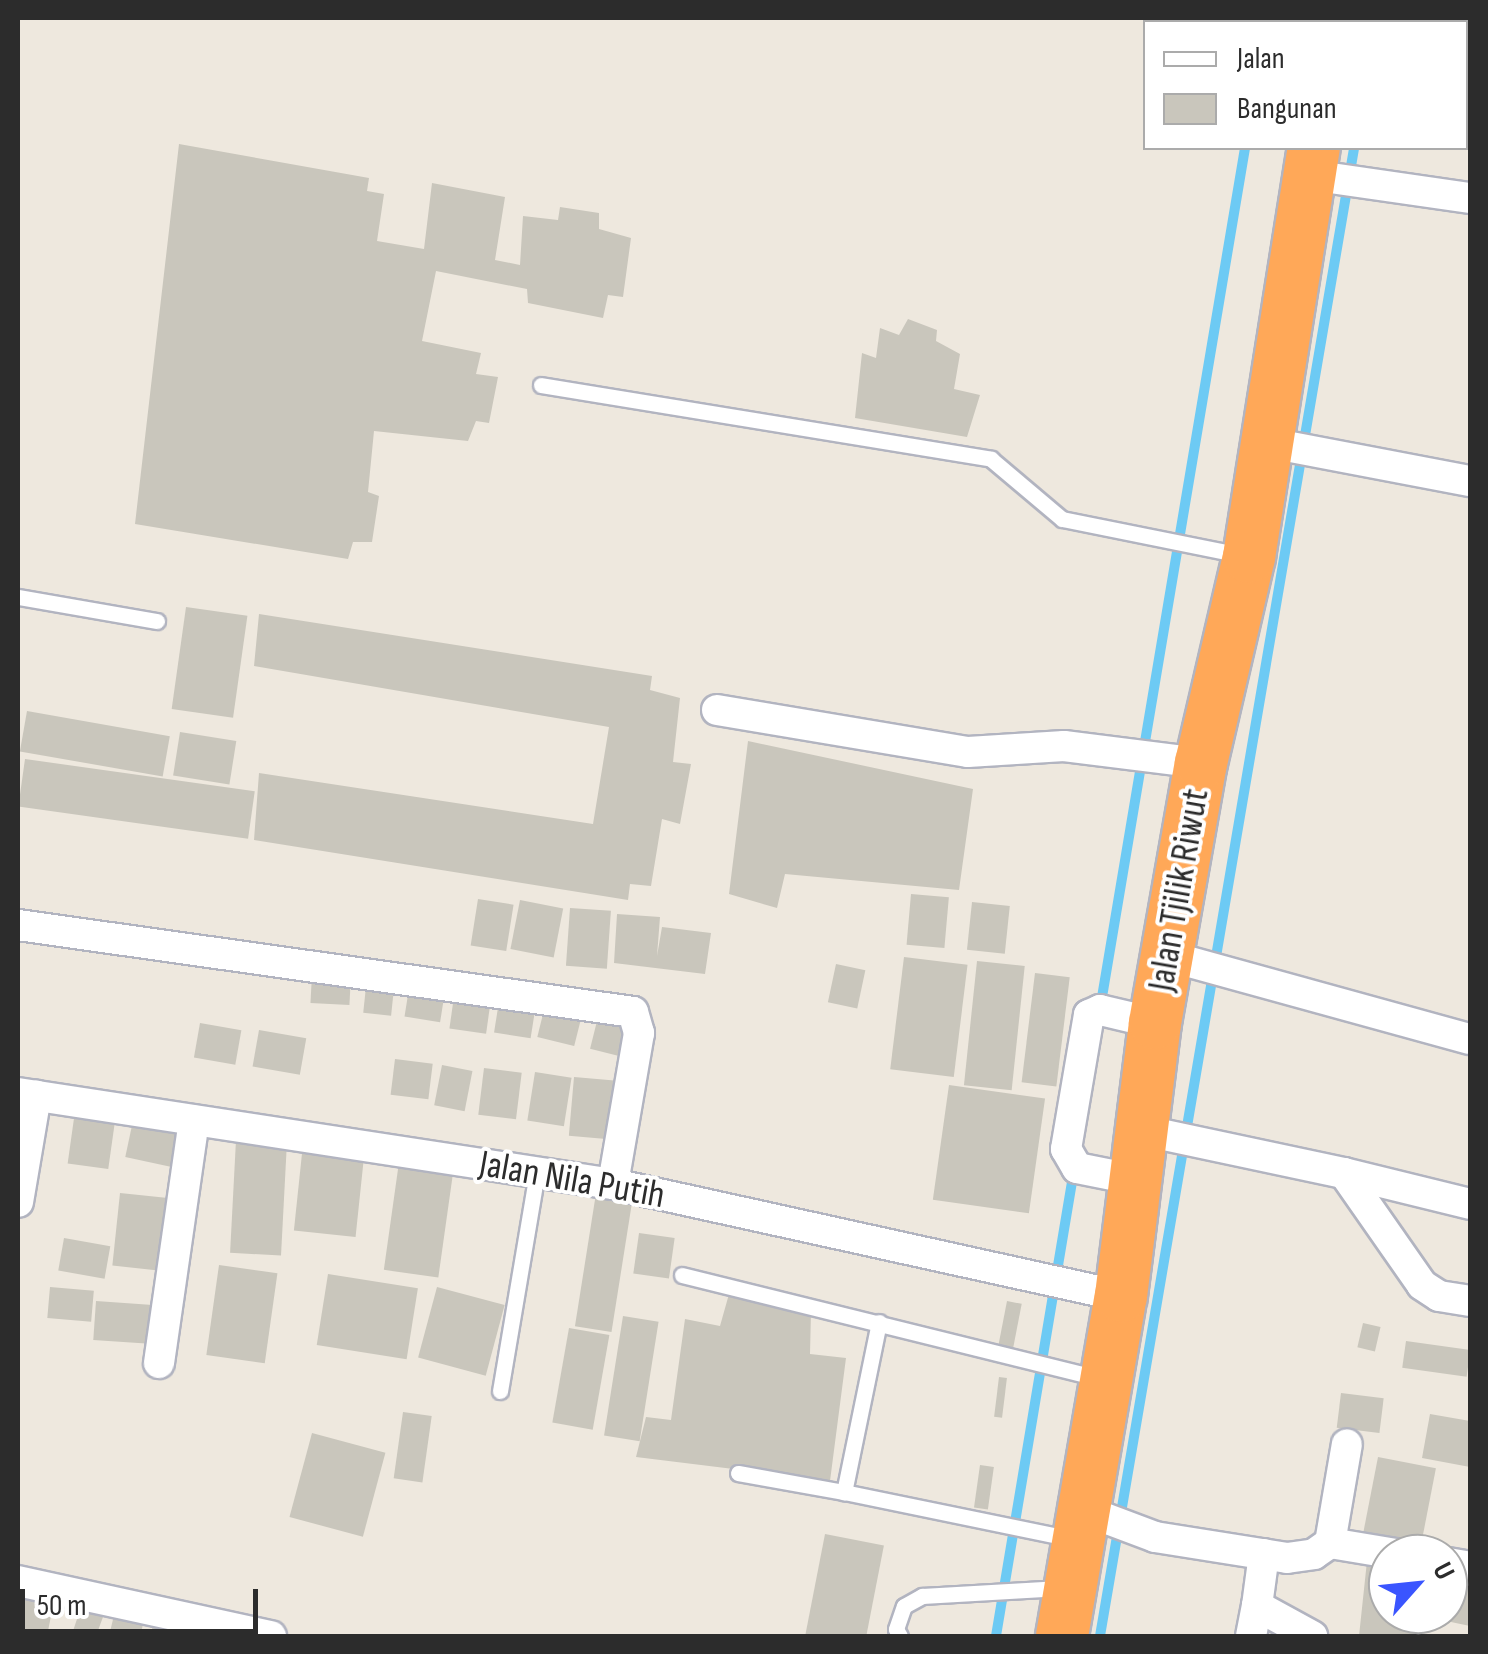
<!DOCTYPE html>
<html>
<head>
<meta charset="utf-8">
<style>
	body { margin:0 }
	#map { position:relative; width:1488px; height:1654px; overflow:hidden; background:#eee8de; font-family:"Sofia Sans Condensed",sans-serif }
	div>[style] { position:absolute }
	[style*='--x'] { left:calc(var(--x)*1px); top:calc(var(--y)*1px); width:calc(var(--w)*1px); rotate:calc(var(--a)*1deg) }
	.stream>* { height:10px; margin:-5px; padding:0 5px; transform-origin:5px; border-radius:5px; background:#6dcaf4 }
	.building>* { inset:0; background:#c9c6bc; transform-origin:0 0 }
	.roads { filter:drop-shadow(2px 0 #b2b4c0) drop-shadow(-2px 0 #b2b4c0) drop-shadow(0 2px #b2b4c0) drop-shadow(0 -2px #b2b4c0) }
	.lane>* { height:15px; margin:-7.5px; padding:0 7.5px; transform-origin:7.5px; border-radius:7.5px; background:#fff }
	.street>* { height:30px; margin:-15px; padding:0 15px; transform-origin:15px; border-radius:15px; background:#fff }
	.highway>* { height:52px; margin:-26px; padding:0 26px; transform-origin:26px; border-radius:26px; background:#ffa858 }
	span { translate:-50% -50%; white-space:nowrap; text-align:center; line-height:1.15; -webkit-text-stroke:8px #fff; paint-order:stroke }
	.street-label { font-size:38px; color:#2c2c2c }
	.frame { position:absolute; inset:0; border:20px solid #2c2c2c; pointer-events:none }
	.legend { position:absolute; left:1143px; top:20px; width:325px; height:130px; box-sizing:border-box; background:#fff; border:2px solid #ababab; margin:0; padding:12px 18px; list-style:none; font-size:30px; color:#2c2c2c }
	.legend li { display:flex; align-items:center; gap:20px; height:50px }
	.legend b { width:50px; border:2px solid #ababab }
	.north { position:absolute; left:1368px; top:1534px; width:100px; height:100px; box-sizing:border-box; background:#fff; border:2px solid #ababab; border-radius:50%; rotate:63deg; font-size:28px; font-weight:700; line-height:40px; text-align:center; color:#2c2c2c }
	.north::after { content:''; display:block; margin:auto; width:35px; height:45px; background:#3a55ff; clip-path:polygon(50% 0,100% 100%,50% 72%,0 100%) }
	.scale { position:absolute; left:20px; top:1589px; width:238px; height:45px; box-sizing:border-box; border:5px solid #2c2c2c; border-top:0; padding-left:12px; font-size:30px; line-height:35px; white-space:nowrap; color:#2c2c2c; -webkit-text-stroke:8px #fff; paint-order:stroke }
</style>
</head>
<body>
<div id="map">
	<div class="stream">
		<i style="--x:1266;--y:22;--w:4;--a:-76"></i>
		<i style="--x:1375;--y:22;--w:4;--a:-76"></i>
		<i style="--x:1100;--y:1009;--w:873;--a:-80.44"></i>
		<i style="--x:996;--y:1636;--w:473;--a:-80.5"></i>
		<i style="--x:1100;--y:1636;--w:1510;--a:-80.31"></i>
	</div>
	<div class="building">
		<i style="clip-path:polygon(179px 144px,369px 178px,367px 191px,384px 194px,377px 241px,424px 249px,432px 183px,505px 197px,495px 260px,520px 265px,523px 216px,558px 220px,560px 207px,599px 213px,599px 229px,631px 238px,623px 297px,608px 295px,603px 318px,528px 303px,527px 289px,436px 271px,422px 341px,481px 353px,476px 374px,498px 377px,489px 423px,476px 421px,468px 441px,374px 431px,368px 492px,379px 496px,372px 542px,353px 542px,348px 559px,135px 524px)"></i>
		<i style="clip-path:polygon(908px 319px,937px 330px,936px 341px,960px 354px,954px 389px,980px 395px,967px 437px,855px 418px,862px 353px,876px 358px,880px 328px,899px 335px)"></i>
		<i style="left:186px;top:607px;width:62px;height:103px;rotate:8deg"></i>
		<i style="clip-path:polygon(259px 614px,652px 676px,650px 690px,680px 698px,673px 762px,691px 764px,680px 824px,662px 819px,651px 886px,630px 884px,628px 900px,254px 840px,259px 773px,593px 824px,609px 727px,254px 666px)"></i>
		<i style="left:27px;top:711px;width:145px;height:41px;rotate:10deg"></i>
		<i style="left:180px;top:732px;width:57px;height:44px;rotate:9deg"></i>
		<i style="clip-path:polygon(748px 741px,973px 789px,959px 890px,785px 874px,777px 908px,729px 894px)"></i>
		<i style="left:25px;top:759px;width:232px;height:48px;rotate:8deg"></i>
		<i style="left:911px;top:894px;width:38px;height:51px;rotate:5deg"></i>
		<i style="left:478px;top:899px;width:36px;height:47px;rotate:9deg"></i>
		<i style="left:520px;top:900px;width:44px;height:50px;rotate:11deg"></i>
		<i style="left:972px;top:902px;width:38px;height:48px;rotate:6deg"></i>
		<i style="left:570px;top:908px;width:41px;height:58px;rotate:4deg"></i>
		<i style="clip-path:polygon(617px 914px,660px 917px,657px 956px,662px 927px,711px 933px,705px 974px,614px 963px)"></i>
		<i style="left:904px;top:957px;width:64px;height:113px;rotate:7deg"></i>
		<i style="left:977px;top:961px;width:48px;height:125px;rotate:6deg"></i>
		<i style="left:836px;top:964px;width:30px;height:39px;rotate:12deg"></i>
		<i style="left:1035px;top:973px;width:35px;height:110px;rotate:7deg"></i>
		<i style="left:312px;top:974px;width:39px;height:29px;rotate:3deg"></i>
		<i style="left:367px;top:977px;width:28px;height:36px;rotate:6deg"></i>
		<i style="left:410px;top:982px;width:36px;height:35px;rotate:9deg"></i>
		<i style="left:455px;top:989px;width:37px;height:40px;rotate:8deg"></i>
		<i style="left:500px;top:995px;width:37px;height:38px;rotate:9deg"></i>
		<i style="left:546px;top:1002px;width:38px;height:36px;rotate:14deg"></i>
		<i style="left:600px;top:1009px;width:37px;height:41px;rotate:14deg"></i>
		<i style="left:200px;top:1023px;width:42px;height:35px;rotate:10deg"></i>
		<i style="left:259px;top:1030px;width:48px;height:37px;rotate:10deg"></i>
		<i style="left:395px;top:1059px;width:38px;height:36px;rotate:7deg"></i>
		<i style="left:442px;top:1065px;width:31px;height:41px;rotate:11deg"></i>
		<i style="left:484px;top:1068px;width:38px;height:47px;rotate:7deg"></i>
		<i style="left:535px;top:1072px;width:37px;height:49px;rotate:9deg"></i>
		<i style="left:574px;top:1077px;width:49px;height:59px;rotate:5deg"></i>
		<i style="left:949px;top:1085px;width:97px;height:116px;rotate:8deg"></i>
		<i style="left:76px;top:1104px;width:41px;height:60px;rotate:8deg"></i>
		<i style="left:134px;top:1116px;width:51px;height:42px;rotate:12deg"></i>
		<i style="left:236px;top:1140px;width:51px;height:113px;rotate:3deg"></i>
		<i style="left:303px;top:1144px;width:62px;height:87px;rotate:6deg"></i>
		<i style="left:400px;top:1155px;width:55px;height:116px;rotate:8deg"></i>
		<i style="left:597px;top:1187px;width:37px;height:141px;rotate:9deg"></i>
		<i style="left:120px;top:1193px;width:53px;height:73px;rotate:6deg"></i>
		<i style="left:639px;top:1233px;width:36px;height:41px;rotate:8deg"></i>
		<i style="left:64px;top:1238px;width:47px;height:33px;rotate:10deg"></i>
		<i style="left:219px;top:1265px;width:59px;height:91px;rotate:8deg"></i>
		<i style="left:328px;top:1274px;width:91px;height:72px;rotate:9deg"></i>
		<i style="left:50px;top:1287px;width:44px;height:31px;rotate:5deg"></i>
		<i style="left:437px;top:1287px;width:70px;height:73px;rotate:15deg"></i>
		<i style="clip-path:polygon(729px 1294px,811px 1311px,810px 1354px,846px 1358px,830px 1481px,636px 1457px,646px 1417px,671px 1420px,685px 1319px,720px 1326px)"></i>
		<i style="left:96px;top:1301px;width:64px;height:39px;rotate:4deg"></i>
		<i style="left:1007px;top:1301px;width:15px;height:47px;rotate:11deg"></i>
		<i style="left:623px;top:1316px;width:36px;height:121px;rotate:9deg"></i>
		<i style="left:1363px;top:1323px;width:18px;height:25px;rotate:13deg"></i>
		<i style="left:569px;top:1328px;width:41px;height:96px;rotate:10deg"></i>
		<i style="left:1406px;top:1341px;width:65px;height:27px;rotate:8deg"></i>
		<i style="left:999px;top:1377px;width:8px;height:40px;rotate:7deg"></i>
		<i style="left:1341px;top:1393px;width:43px;height:35px;rotate:7deg"></i>
		<i style="left:403px;top:1412px;width:29px;height:67px;rotate:8deg"></i>
		<i style="clip-path:polygon(1430px 1414px,1470px 1421px,1470px 1467px,1422px 1458px)"></i>
		<i style="left:312px;top:1433px;width:76px;height:87px;rotate:15deg"></i>
		<i style="left:1378px;top:1457px;width:59px;height:81px;rotate:11deg"></i>
		<i style="left:980px;top:1465px;width:14px;height:43px;rotate:8deg"></i>
		<i style="left:825px;top:1534px;width:60px;height:104px;rotate:11deg"></i>
		<i style="clip-path:polygon(1367px 1561px,1388px 1563px,1388px 1614px,1418px 1614px,1416px 1636px,1359px 1636px)"></i>
		<i style="clip-path:polygon(1448px 1580px,1470px 1584px,1470px 1626px,1432px 1618px,1448px 1614px)"></i>
		<i style="clip-path:polygon(22px 1588px,55px 1596px,47px 1636px,18px 1636px)"></i>
		<i style="clip-path:polygon(84px 1598px,107px 1606px,96px 1636px,72px 1634px)"></i>
		<i style="clip-path:polygon(115px 1611px,145px 1617px,140px 1636px,109px 1636px)"></i>
		<i style="clip-path:polygon(155px 1618px,186px 1625px,183px 1636px,150px 1636px)"></i>
	</div>
	<div class="roads">
		<div class="lane">
			<i style="--x:1466;--y:77;--w:4;--a:14"></i>
			<i style="--x:541;--y:385;--w:456;--a:9.3"></i>
			<i style="--x:991;--y:459;--w:93;--a:40.2"></i>
			<i style="--x:1062;--y:519;--w:182;--a:11.4"></i>
			<i style="--x:18;--y:597;--w:141;--a:9.8"></i>
			<i style="--x:682;--y:1275;--w:429;--a:13.9"></i>
			<i style="--x:879;--y:1322;--w:174;--a:101.6"></i>
			<i style="--x:844;--y:1492;--w:234;--a:11.6"></i>
			<i style="--x:500;--y:1391;--w:221;--a:-80.4"></i>
			<i style="--x:738;--y:1473;--w:108;--a:10.2"></i>
			<i style="--x:900;--y:1636;--w:8;--a:-120"></i>
			<i style="--x:896;--y:1629;--w:24;--a:-71"></i>
			<i style="--x:904;--y:1606;--w:21;--a:-29"></i>
			<i style="--x:922;--y:1596;--w:139;--a:-3.3"></i>
		</div>
		<div class="street">
			<i style="--x:1310;--y:175;--w:162;--a:8.2"></i>
			<i style="--x:1265;--y:442;--w:209;--a:10.8"></i>
			<i style="--x:717;--y:710;--w:254;--a:9.5"></i>
			<i style="--x:968;--y:752;--w:96;--a:-3.6"></i>
			<i style="--x:1064;--y:746;--w:138;--a:7.1"></i>
			<i style="--x:18;--y:925;--w:621;--a:8.05"></i>
			<i style="--x:633;--y:1012;--w:22;--a:74"></i>
			<i style="--x:639;--y:1033;--w:153;--a:99.8"></i>
			<i style="--x:1168;--y:956;--w:313;--a:15.4"></i>
			<i style="--x:18;--y:1093;--w:602;--a:8.7"></i>
			<i style="--x:613;--y:1184;--w:520;--a:12.43"></i>
			<i style="--x:1141;--y:1130;--w:208;--a:12"></i>
			<i style="--x:1344;--y:1173;--w:136;--a:55.1"></i>
			<i style="--x:1422;--y:1285;--w:20;--a:33"></i>
			<i style="--x:1439;--y:1296;--w:31;--a:9"></i>
			<i style="--x:1344;--y:1173;--w:130;--a:13.8"></i>
			<i style="--x:1132;--y:1179;--w:56;--a:-168.7"></i>
			<i style="--x:1077;--y:1168;--w:22;--a:-120"></i>
			<i style="--x:1066;--y:1149;--w:136;--a:-80.3"></i>
			<i style="--x:1089;--y:1015;--w:12;--a:-24"></i>
			<i style="--x:1100;--y:1010;--w:57;--a:13.3"></i>
			<i style="--x:18;--y:1202;--w:108;--a:-80.4"></i>
			<i style="--x:159;--y:1363;--w:245;--a:-81.8"></i>
			<i style="--x:1086;--y:1511;--w:74;--a:20.6"></i>
			<i style="--x:1155;--y:1537;--w:134;--a:9"></i>
			<i style="--x:1287;--y:1558;--w:27;--a:-8"></i>
			<i style="--x:1314;--y:1554;--w:19;--a:-35"></i>
			<i style="--x:1330;--y:1543;--w:67;--a:9.5"></i>
			<i style="--x:1330;--y:1543;--w:100;--a:-80.3"></i>
			<i style="--x:1264;--y:1554;--w:52;--a:97.7"></i>
			<i style="--x:1257;--y:1606;--w:63;--a:28.6"></i>
			<i style="--x:1448;--y:1563;--w:22;--a:10"></i>
			<i style="--x:18;--y:1581;--w:259;--a:12.3"></i>
			<i style="--x:1251;--y:1636;--w:31;--a:-79"></i>
		</div>
		<div class="highway">
			<i style="--x:1333;--y:22;--w:4;--a:-90"></i>
			<i style="--x:1062;--y:1636;--w:345;--a:-80.2"></i>
			<i style="--x:1121;--y:1296;--w:275;--a:-82.9"></i>
			<i style="--x:1155;--y:1023;--w:264;--a:-80"></i>
			<i style="--x:1201;--y:763;--w:212;--a:-76.9"></i>
			<i style="--x:1249;--y:557;--w:414;--a:-81"></i>
		</div>
	</div>
	<div class="street-label">
		<span style="left:1179px;top:890px;rotate:-80deg">Jalan Tjilik Riwut</span>
		<span style="left:572px;top:1180px;rotate:10deg">Jalan Nila Putih</span>
	</div>
	<div class="frame"></div>
	<ul class="legend">
	<li><b style="height:12px;background:#fff"></b>Jalan</li>
	<li><b style="height:28px;background:#c9c6bc"></b>Bangunan</li>
	</ul>
	<div class="north">U</div>
	<div class="scale">50 m</div>
</div>
</body>
</html>
